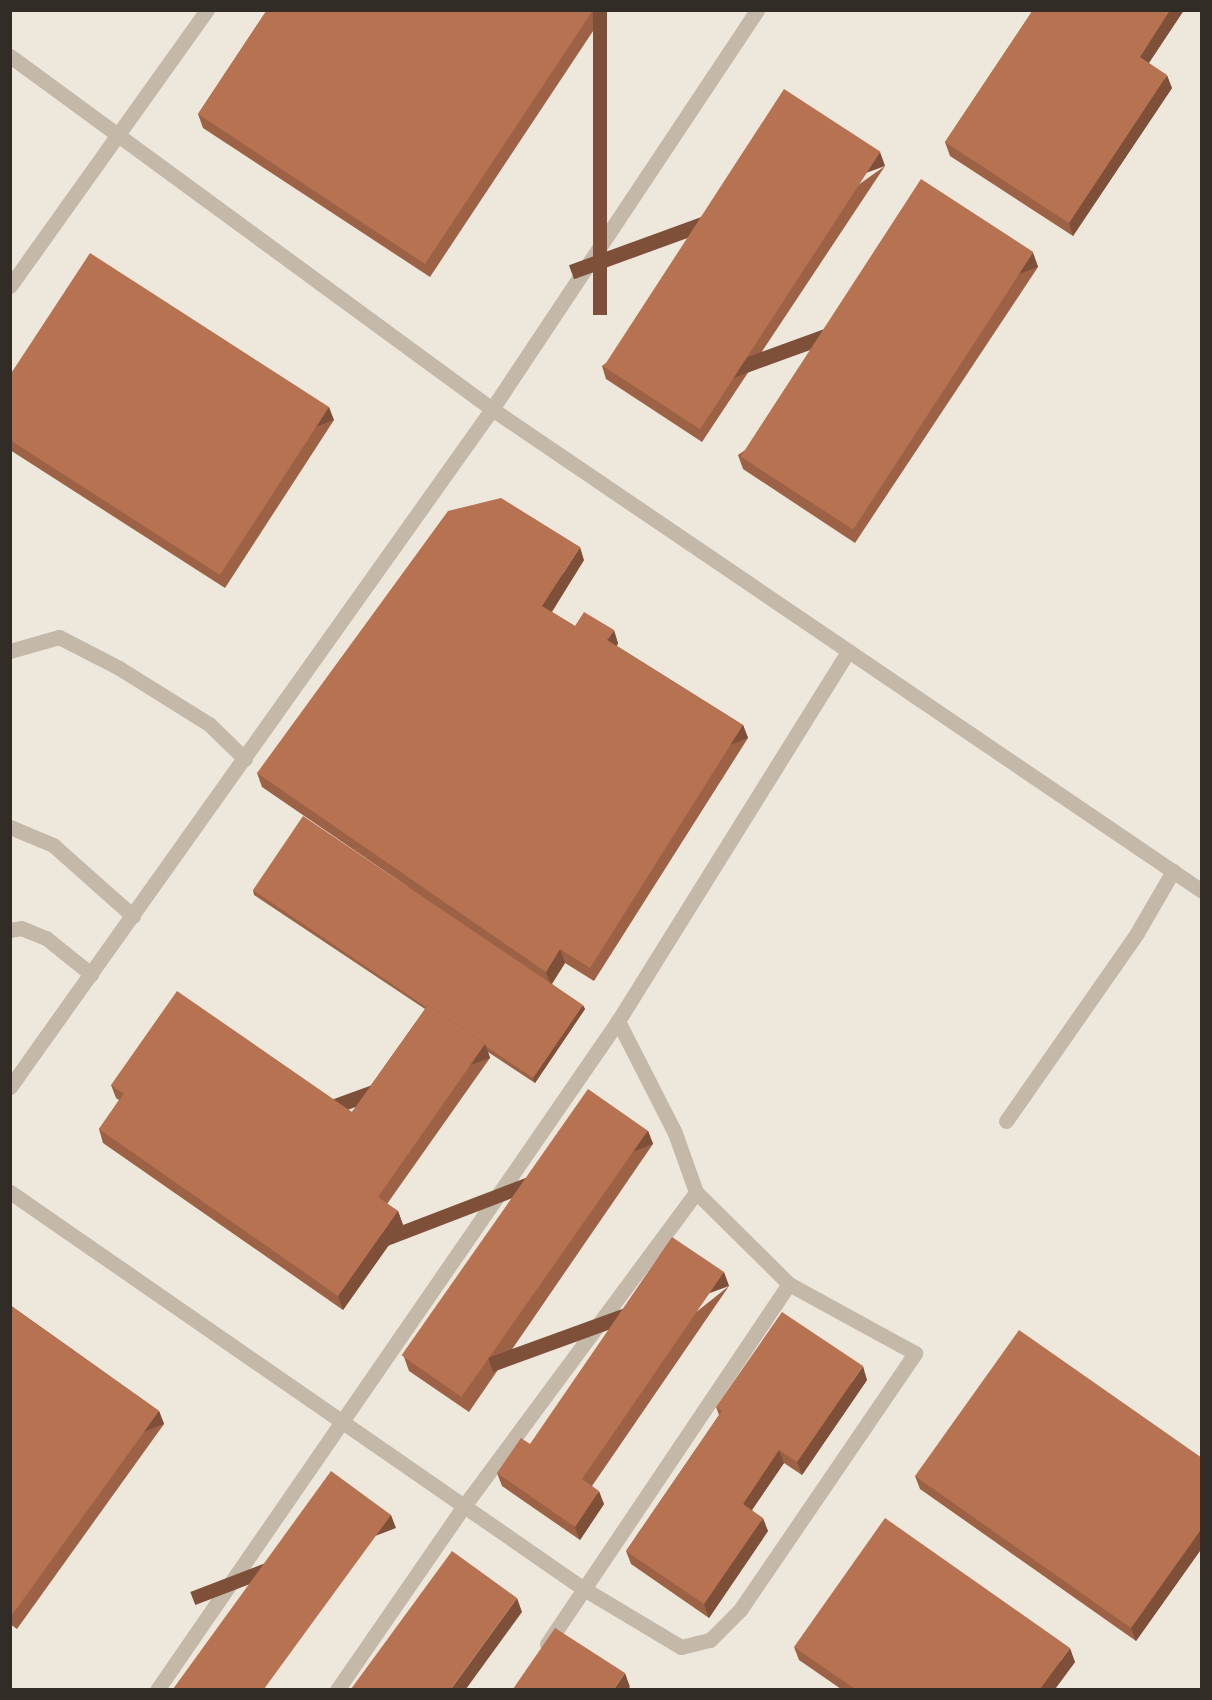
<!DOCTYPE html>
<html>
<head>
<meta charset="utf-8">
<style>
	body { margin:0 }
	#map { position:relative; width:1212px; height:1700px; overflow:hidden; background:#eee7db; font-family:"Asap Condensed",sans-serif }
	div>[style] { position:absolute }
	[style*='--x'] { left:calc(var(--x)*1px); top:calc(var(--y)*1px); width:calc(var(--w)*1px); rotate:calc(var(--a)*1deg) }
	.minor>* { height:15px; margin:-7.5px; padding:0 7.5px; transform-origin:7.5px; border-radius:7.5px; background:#c4b8a8 }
	.wall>* { inset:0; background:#9d6246 }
	.shaded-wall>* { inset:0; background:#7f5039; transform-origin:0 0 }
	.building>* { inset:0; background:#b67251; transform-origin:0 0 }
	span { translate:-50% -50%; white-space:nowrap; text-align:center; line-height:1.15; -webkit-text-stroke:6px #f6f0e6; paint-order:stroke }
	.frame { position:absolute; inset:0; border:12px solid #322c27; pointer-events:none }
</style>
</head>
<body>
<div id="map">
	<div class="minor">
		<i style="--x:10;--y:56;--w:597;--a:36.22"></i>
		<i style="--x:492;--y:409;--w:479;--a:-56.4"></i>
		<i style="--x:10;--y:286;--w:339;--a:-54.5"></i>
		<i style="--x:10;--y:651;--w:51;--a:-15.9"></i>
		<i style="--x:59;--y:637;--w:68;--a:27.3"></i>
		<i style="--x:119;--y:668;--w:106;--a:31.9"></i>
		<i style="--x:209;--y:724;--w:50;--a:44.2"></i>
		<i style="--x:10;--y:827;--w:47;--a:22.7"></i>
		<i style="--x:53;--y:845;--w:107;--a:41.6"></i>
		<i style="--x:10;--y:930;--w:11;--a:-10"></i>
		<i style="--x:21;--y:928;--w:27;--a:22"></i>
		<i style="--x:46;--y:938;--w:58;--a:38.7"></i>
		<i style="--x:10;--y:1087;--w:832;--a:-54.59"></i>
		<i style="--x:492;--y:409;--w:858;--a:34.17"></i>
		<i style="--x:1006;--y:1121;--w:229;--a:-55.1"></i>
		<i style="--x:1137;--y:933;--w:72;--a:-59.9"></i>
		<i style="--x:10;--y:1192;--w:698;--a:34.67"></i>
		<i style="--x:584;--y:1589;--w:113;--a:30.9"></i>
		<i style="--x:681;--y:1647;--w:30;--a:-14"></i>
		<i style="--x:710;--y:1640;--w:42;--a:-45"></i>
		<i style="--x:740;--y:1610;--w:311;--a:-55.7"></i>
		<i style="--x:915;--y:1353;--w:144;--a:-151.3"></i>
		<i style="--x:789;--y:1284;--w:131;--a:-135.3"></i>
		<i style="--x:696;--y:1192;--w:63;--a:-109.6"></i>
		<i style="--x:675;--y:1133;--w:126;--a:-117"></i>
		<i style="--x:547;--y:1644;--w:434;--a:-56.1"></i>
		<i style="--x:157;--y:1690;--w:812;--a:-55.43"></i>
		<i style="--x:618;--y:1021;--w:436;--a:-58.1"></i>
		<i style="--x:337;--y:1690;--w:224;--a:-55.4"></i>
		<i style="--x:464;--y:1506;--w:390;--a:-53.5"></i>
	</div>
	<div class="wall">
		<i style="clip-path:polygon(267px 10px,607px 10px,430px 277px,203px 128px,198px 114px)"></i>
		<i style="clip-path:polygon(1033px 10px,1184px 10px,1149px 63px,1172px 88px,1073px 236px,950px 156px,945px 142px)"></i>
		<i style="clip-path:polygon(885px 166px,702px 442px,606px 379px,602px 366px)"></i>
		<i style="clip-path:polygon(1033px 253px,1038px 267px,855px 543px,743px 469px,738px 455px)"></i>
		<i style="clip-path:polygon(10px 375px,334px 420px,225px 588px,10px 450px)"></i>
		<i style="clip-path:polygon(584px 560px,552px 612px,575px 626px,618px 643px,617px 646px,743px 725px,748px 738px,594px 981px,565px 963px,552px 984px,585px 1009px,535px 1083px,488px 1052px,490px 1058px,387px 1204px,398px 1211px,403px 1225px,343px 1310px,103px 1143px,99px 1129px,119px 1100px,116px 1098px,111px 1085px,352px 1112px,425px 1009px,254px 895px,253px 890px,408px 887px,262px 787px,257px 773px)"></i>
		<i style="clip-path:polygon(648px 1131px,653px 1144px,469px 1412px,409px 1371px,404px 1357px)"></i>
		<i style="clip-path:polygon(729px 1286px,592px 1486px,604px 1504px,580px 1540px,502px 1486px,497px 1473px,530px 1444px)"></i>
		<i style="clip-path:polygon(10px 1305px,159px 1411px,164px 1424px,17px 1629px,10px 1624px)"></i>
		<i style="clip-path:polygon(867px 1380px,802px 1475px,784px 1463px,752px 1510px,768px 1531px,709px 1618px,631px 1564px,626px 1551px,719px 1415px,716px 1407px)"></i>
		<i style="clip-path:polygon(1202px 1458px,1202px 1548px,1136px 1641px,920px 1489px,915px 1476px)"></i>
		<i style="clip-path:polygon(794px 1647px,1075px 1662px,1055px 1689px,841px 1689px,799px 1660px)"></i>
	</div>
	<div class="shaded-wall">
		<i style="left:593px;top:10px;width:14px;height:305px"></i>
		<i style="clip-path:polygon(1170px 10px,1184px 10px,1144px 70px,1140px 57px)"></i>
		<i style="clip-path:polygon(1167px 75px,1172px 88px,1073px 236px,1069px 223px)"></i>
		<i style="left:880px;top:152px;width:15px;height:331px;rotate:70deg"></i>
		<i style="left:1033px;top:253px;width:15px;height:331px;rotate:70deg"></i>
		<i style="left:329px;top:407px;width:14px;height:200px;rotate:69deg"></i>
		<i style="clip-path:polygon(580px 547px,584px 560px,547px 619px,542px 606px)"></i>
		<i style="clip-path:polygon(614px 630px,618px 643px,612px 653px,607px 640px)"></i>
		<i style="left:743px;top:725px;width:14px;height:287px;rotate:69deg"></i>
		<i style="clip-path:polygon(560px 949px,565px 963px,551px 985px,546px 972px)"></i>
		<i style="clip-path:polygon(583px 1005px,585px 1009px,535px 1083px,533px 1078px)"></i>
		<i style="left:485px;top:1044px;width:15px;height:187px;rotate:70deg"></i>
		<i style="left:648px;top:1131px;width:14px;height:324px;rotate:69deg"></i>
		<i style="clip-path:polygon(398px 1211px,403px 1225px,343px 1310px,338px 1296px)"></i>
		<i style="left:724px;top:1272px;width:15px;height:251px;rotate:70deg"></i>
		<i style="clip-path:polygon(863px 1366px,867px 1380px,802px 1475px,797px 1462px)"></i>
		<i style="left:159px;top:1411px;width:14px;height:251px;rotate:69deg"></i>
		<i style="clip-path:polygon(779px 1450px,784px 1463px,747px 1517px,743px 1504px)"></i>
		<i style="clip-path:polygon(599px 1491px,604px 1504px,580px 1540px,575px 1527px)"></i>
		<i style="left:391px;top:1515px;width:14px;height:215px;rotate:69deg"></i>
		<i style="clip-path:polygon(763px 1518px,768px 1531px,709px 1618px,704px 1604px)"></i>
		<i style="clip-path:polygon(1202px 1528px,1202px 1548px,1136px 1641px,1131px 1628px)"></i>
		<i style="clip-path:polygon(517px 1598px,522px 1612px,466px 1689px,451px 1689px)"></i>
		<i style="clip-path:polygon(1070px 1648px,1075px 1662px,1055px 1689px,1040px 1689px)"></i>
		<i style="clip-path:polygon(625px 1673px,630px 1687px,628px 1689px,614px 1689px)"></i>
	</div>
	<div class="building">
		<i style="clip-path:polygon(267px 10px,593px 10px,425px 264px,198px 114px)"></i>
		<i style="clip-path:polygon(1033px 10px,1170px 10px,1140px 57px,1167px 75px,1069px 223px,945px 142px)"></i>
		<i style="left:784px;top:89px;width:115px;height:331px;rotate:33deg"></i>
		<i style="left:921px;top:179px;width:134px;height:331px;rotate:33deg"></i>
		<i style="clip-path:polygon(90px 253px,329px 407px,220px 575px,10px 440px,10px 375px)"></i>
		<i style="clip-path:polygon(501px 498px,580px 547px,542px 606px,575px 626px,584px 612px,614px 630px,607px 640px,743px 725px,590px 968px,560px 949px,546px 972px,257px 773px,448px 511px)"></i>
		<i style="clip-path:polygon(303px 816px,583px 1005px,533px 1078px,487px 1047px,485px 1044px,428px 1005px,426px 1007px,253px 890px)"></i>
		<i style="clip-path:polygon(177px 991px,352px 1112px,428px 1005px,485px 1044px,378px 1197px,398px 1211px,338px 1296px,99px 1129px,124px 1094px,111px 1085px)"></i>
		<i style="left:588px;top:1089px;width:73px;height:325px;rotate:35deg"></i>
		<i style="clip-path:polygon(672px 1237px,724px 1272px,582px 1479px,599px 1491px,575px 1527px,497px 1473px,521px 1438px,530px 1444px)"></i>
		<i style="clip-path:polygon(10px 1305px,159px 1411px,12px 1615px,10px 1614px)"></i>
		<i style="clip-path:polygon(782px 1312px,863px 1366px,797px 1462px,779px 1450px,743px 1504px,763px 1518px,704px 1604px,626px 1551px,722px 1411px,716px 1407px)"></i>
		<i style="clip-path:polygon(1019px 1330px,1202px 1458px,1202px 1528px,1131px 1628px,915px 1476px)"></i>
		<i style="clip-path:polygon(331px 1471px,391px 1515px,264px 1689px,173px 1689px)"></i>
		<i style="clip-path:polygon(885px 1518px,1070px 1648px,1040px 1689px,855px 1689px,794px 1647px)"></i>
		<i style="clip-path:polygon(452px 1551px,517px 1598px,451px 1689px,351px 1689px)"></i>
		<i style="clip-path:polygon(555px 1628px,625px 1673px,614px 1689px,513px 1689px)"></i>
	</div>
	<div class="frame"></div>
</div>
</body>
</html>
